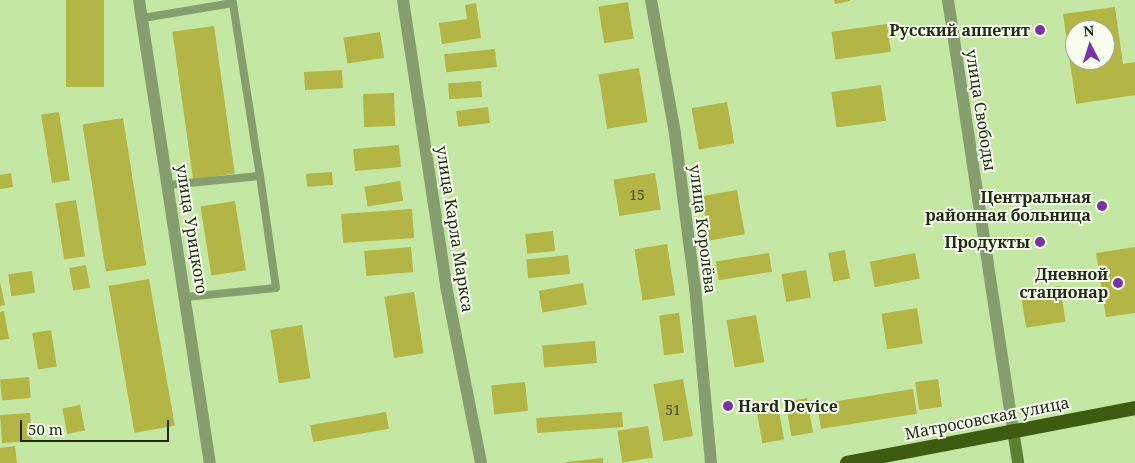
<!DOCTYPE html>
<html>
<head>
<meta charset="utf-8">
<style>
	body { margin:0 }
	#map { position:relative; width:1135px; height:463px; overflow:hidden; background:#c5e7a4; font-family:"Noto Serif",serif }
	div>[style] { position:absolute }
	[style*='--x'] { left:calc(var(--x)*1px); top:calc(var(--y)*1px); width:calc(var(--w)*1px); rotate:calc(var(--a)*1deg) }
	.building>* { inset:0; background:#b3b545; transform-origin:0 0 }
	.service>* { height:8px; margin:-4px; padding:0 4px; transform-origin:4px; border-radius:4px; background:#859e6d }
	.minor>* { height:12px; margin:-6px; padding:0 6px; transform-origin:6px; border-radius:6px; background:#859e6d }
	.tertiary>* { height:12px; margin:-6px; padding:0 6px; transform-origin:6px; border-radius:6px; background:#859e6d }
	.secondary>* { height:12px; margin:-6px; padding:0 6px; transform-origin:6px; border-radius:6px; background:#5c8033 }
	.trunk>* { height:14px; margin:-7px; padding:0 7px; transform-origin:7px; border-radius:7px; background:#3d5c10 }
	.dots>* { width:14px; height:14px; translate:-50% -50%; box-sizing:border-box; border:2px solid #f7fef0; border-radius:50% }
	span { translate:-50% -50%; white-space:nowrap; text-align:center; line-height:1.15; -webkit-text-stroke:4px #f7fef0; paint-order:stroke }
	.number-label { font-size:14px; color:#434e1e }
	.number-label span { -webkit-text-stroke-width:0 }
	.poi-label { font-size:16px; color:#1e2b11; font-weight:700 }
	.right { translate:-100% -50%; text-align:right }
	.left { translate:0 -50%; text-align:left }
	.street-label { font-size:16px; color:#1e2b11 }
	.north { position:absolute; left:1065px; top:20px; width:50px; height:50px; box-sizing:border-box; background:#f7fef0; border:1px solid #a0aa97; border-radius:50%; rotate:355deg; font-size:14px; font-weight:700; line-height:20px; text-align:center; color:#1e2b11 }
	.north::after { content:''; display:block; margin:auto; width:18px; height:22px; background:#7b32a5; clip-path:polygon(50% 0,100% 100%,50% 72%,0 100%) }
	.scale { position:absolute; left:20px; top:420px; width:149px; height:22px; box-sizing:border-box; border:2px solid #1e2b11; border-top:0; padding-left:6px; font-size:15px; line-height:18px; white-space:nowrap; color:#1e2b11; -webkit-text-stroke:4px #f7fef0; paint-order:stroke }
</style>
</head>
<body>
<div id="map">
	<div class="building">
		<i style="left:66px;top:0;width:38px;height:87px"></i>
		<i style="clip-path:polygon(834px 0,850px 0,850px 1px,835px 4px)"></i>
		<i style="left:628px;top:2px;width:37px;height:30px;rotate:81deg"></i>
		<i style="clip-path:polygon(476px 3px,481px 38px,442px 44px,439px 23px,467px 19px,465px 5px)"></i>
		<i style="clip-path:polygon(evenodd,1115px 7px,1123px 64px,1135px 62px,1135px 95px,1076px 104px,1063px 14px,1115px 7px,1075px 30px,1105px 30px,1105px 60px,1075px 60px,1075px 30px)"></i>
		<i style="left:887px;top:24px;width:28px;height:56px;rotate:82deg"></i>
		<i style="left:214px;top:26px;width:149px;height:42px;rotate:82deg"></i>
		<i style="left:380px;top:32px;width:26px;height:37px;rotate:81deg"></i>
		<i style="left:495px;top:49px;width:18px;height:51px;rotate:84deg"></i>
		<i style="left:639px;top:68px;width:55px;height:41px;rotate:81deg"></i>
		<i style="left:342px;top:70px;width:18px;height:38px;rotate:87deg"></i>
		<i style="left:481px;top:81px;width:16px;height:33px;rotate:86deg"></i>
		<i style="left:881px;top:85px;width:36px;height:50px;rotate:82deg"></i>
		<i style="left:394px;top:93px;width:33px;height:31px;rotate:88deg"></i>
		<i style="left:727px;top:102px;width:42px;height:36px;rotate:80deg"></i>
		<i style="left:488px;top:107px;width:16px;height:32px;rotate:83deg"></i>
		<i style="left:59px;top:112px;width:69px;height:18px;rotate:81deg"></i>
		<i style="left:123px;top:118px;width:149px;height:41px;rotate:81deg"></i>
		<i style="left:399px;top:145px;width:22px;height:46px;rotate:85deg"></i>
		<i style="left:332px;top:172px;width:13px;height:26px;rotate:86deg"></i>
		<i style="clip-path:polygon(11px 173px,13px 187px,0 189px,0 175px)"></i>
		<i style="left:655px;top:173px;width:37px;height:42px;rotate:81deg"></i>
		<i style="left:400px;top:181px;width:20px;height:36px;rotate:81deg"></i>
		<i style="left:737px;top:190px;width:45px;height:36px;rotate:80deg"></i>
		<i style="left:76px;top:200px;width:57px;height:21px;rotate:81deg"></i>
		<i style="left:235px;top:201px;width:70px;height:35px;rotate:81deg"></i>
		<i style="left:412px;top:209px;width:29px;height:71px;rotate:86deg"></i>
		<i style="left:553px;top:231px;width:20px;height:28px;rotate:84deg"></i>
		<i style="left:667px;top:244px;width:52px;height:33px;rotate:81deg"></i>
		<i style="left:411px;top:247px;width:25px;height:47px;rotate:85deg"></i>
		<i style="clip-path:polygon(1135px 247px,1135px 313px,1106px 317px,1096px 253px)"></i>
		<i style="left:845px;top:250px;width:29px;height:17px;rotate:80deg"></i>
		<i style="left:769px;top:253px;width:19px;height:54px;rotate:81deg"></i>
		<i style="left:915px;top:253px;width:26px;height:46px;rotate:79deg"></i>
		<i style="left:568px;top:255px;width:19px;height:42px;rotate:84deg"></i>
		<i style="left:86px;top:265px;width:23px;height:17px;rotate:80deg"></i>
		<i style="left:806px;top:270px;width:28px;height:25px;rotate:80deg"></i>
		<i style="left:32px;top:271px;width:22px;height:24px;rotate:82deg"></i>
		<i style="left:149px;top:279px;width:149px;height:41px;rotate:80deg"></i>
		<i style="clip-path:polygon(0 282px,5px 305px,0 306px)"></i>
		<i style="left:583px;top:283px;width:22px;height:45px;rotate:80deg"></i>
		<i style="left:1060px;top:286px;width:36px;height:40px;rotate:81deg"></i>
		<i style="left:414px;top:292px;width:62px;height:30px;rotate:81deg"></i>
		<i style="left:917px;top:308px;width:36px;height:36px;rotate:81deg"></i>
		<i style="clip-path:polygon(4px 311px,9px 339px,0 340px,0 312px)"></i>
		<i style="left:679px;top:313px;width:40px;height:20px;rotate:83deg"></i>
		<i style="left:756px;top:315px;width:48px;height:30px;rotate:80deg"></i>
		<i style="left:302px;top:325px;width:54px;height:32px;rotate:81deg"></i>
		<i style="left:51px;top:330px;width:37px;height:19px;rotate:81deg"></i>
		<i style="left:595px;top:341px;width:22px;height:53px;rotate:85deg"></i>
		<i style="left:29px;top:377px;width:21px;height:29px;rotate:85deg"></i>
		<i style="left:683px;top:379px;width:58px;height:30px;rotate:80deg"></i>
		<i style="left:938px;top:379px;width:28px;height:23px;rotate:82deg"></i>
		<i style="left:525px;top:382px;width:29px;height:34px;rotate:84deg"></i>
		<i style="left:913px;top:389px;width:25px;height:97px;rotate:81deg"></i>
		<i style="left:807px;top:398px;width:35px;height:22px;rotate:80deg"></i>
		<i style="left:80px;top:405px;width:26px;height:18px;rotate:79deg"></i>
		<i style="left:778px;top:405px;width:35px;height:22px;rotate:80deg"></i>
		<i style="left:386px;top:412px;width:17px;height:77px;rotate:80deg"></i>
		<i style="left:622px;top:412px;width:15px;height:86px;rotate:86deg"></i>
		<i style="left:30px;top:413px;width:28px;height:30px;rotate:86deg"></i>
		<i style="left:648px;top:426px;width:32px;height:31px;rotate:81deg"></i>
		<i style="clip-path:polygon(15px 446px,17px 463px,0 463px,0 448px)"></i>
		<i style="clip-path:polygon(603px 458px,603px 463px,566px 463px,566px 462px)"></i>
	</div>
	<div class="service">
		<i style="--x:143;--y:18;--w:91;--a:-9.5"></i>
		<i style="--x:233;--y:3;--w:3;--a:-108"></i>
		<i style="--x:168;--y:185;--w:92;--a:-5.6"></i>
		<i style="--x:260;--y:176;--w:175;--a:-98.9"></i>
		<i style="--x:186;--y:297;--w:90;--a:-5.7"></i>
		<i style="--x:276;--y:288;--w:113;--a:-98.1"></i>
	</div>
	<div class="minor">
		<i style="--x:139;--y:0;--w:468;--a:81.3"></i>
		<i style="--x:403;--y:0;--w:289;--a:81.4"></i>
		<i style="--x:446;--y:286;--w:180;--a:78.8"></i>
		<i style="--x:651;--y:0;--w:136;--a:79.8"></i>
		<i style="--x:675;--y:134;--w:154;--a:82.6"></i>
		<i style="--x:695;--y:287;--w:177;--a:84.8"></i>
	</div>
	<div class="tertiary">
		<i style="--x:948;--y:0;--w:435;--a:81.4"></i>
	</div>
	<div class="secondary">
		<i style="--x:1013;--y:430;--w:33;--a:81"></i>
	</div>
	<div class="trunk">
		<i style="--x:847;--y:463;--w:293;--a:-10.8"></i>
	</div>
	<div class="dots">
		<i style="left:1040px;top:30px;background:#7b32a5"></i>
		<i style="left:1102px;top:206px;background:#7b32a5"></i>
		<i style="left:1040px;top:242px;background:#7b32a5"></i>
		<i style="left:1118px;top:283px;background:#7b32a5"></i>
		<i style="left:728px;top:406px;background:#7b32a5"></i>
	</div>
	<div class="number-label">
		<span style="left:637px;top:195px">15</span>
		<span style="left:673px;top:410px">51</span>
	</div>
	<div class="poi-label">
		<span class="right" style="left:1030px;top:30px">Русский аппетит</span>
		<span class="right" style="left:1091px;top:206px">Центральная<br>районная больница</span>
		<span class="right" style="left:1030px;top:242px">Продукты</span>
		<span class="right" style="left:1108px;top:283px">Дневной<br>стационар</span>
		<span class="left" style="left:738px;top:406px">Hard Device</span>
	</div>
	<div class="street-label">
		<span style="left:981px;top:110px;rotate:81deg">улица Свободы</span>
		<span style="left:192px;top:229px;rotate:81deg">улица Урицкого</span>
		<span style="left:455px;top:229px;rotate:81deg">улица Карла Маркса</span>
		<span style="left:703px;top:229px;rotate:83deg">улица Королёва</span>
		<span style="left:987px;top:418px;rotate:-11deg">Матросовская улица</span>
	</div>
	<div class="north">N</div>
	<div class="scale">50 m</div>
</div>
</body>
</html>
